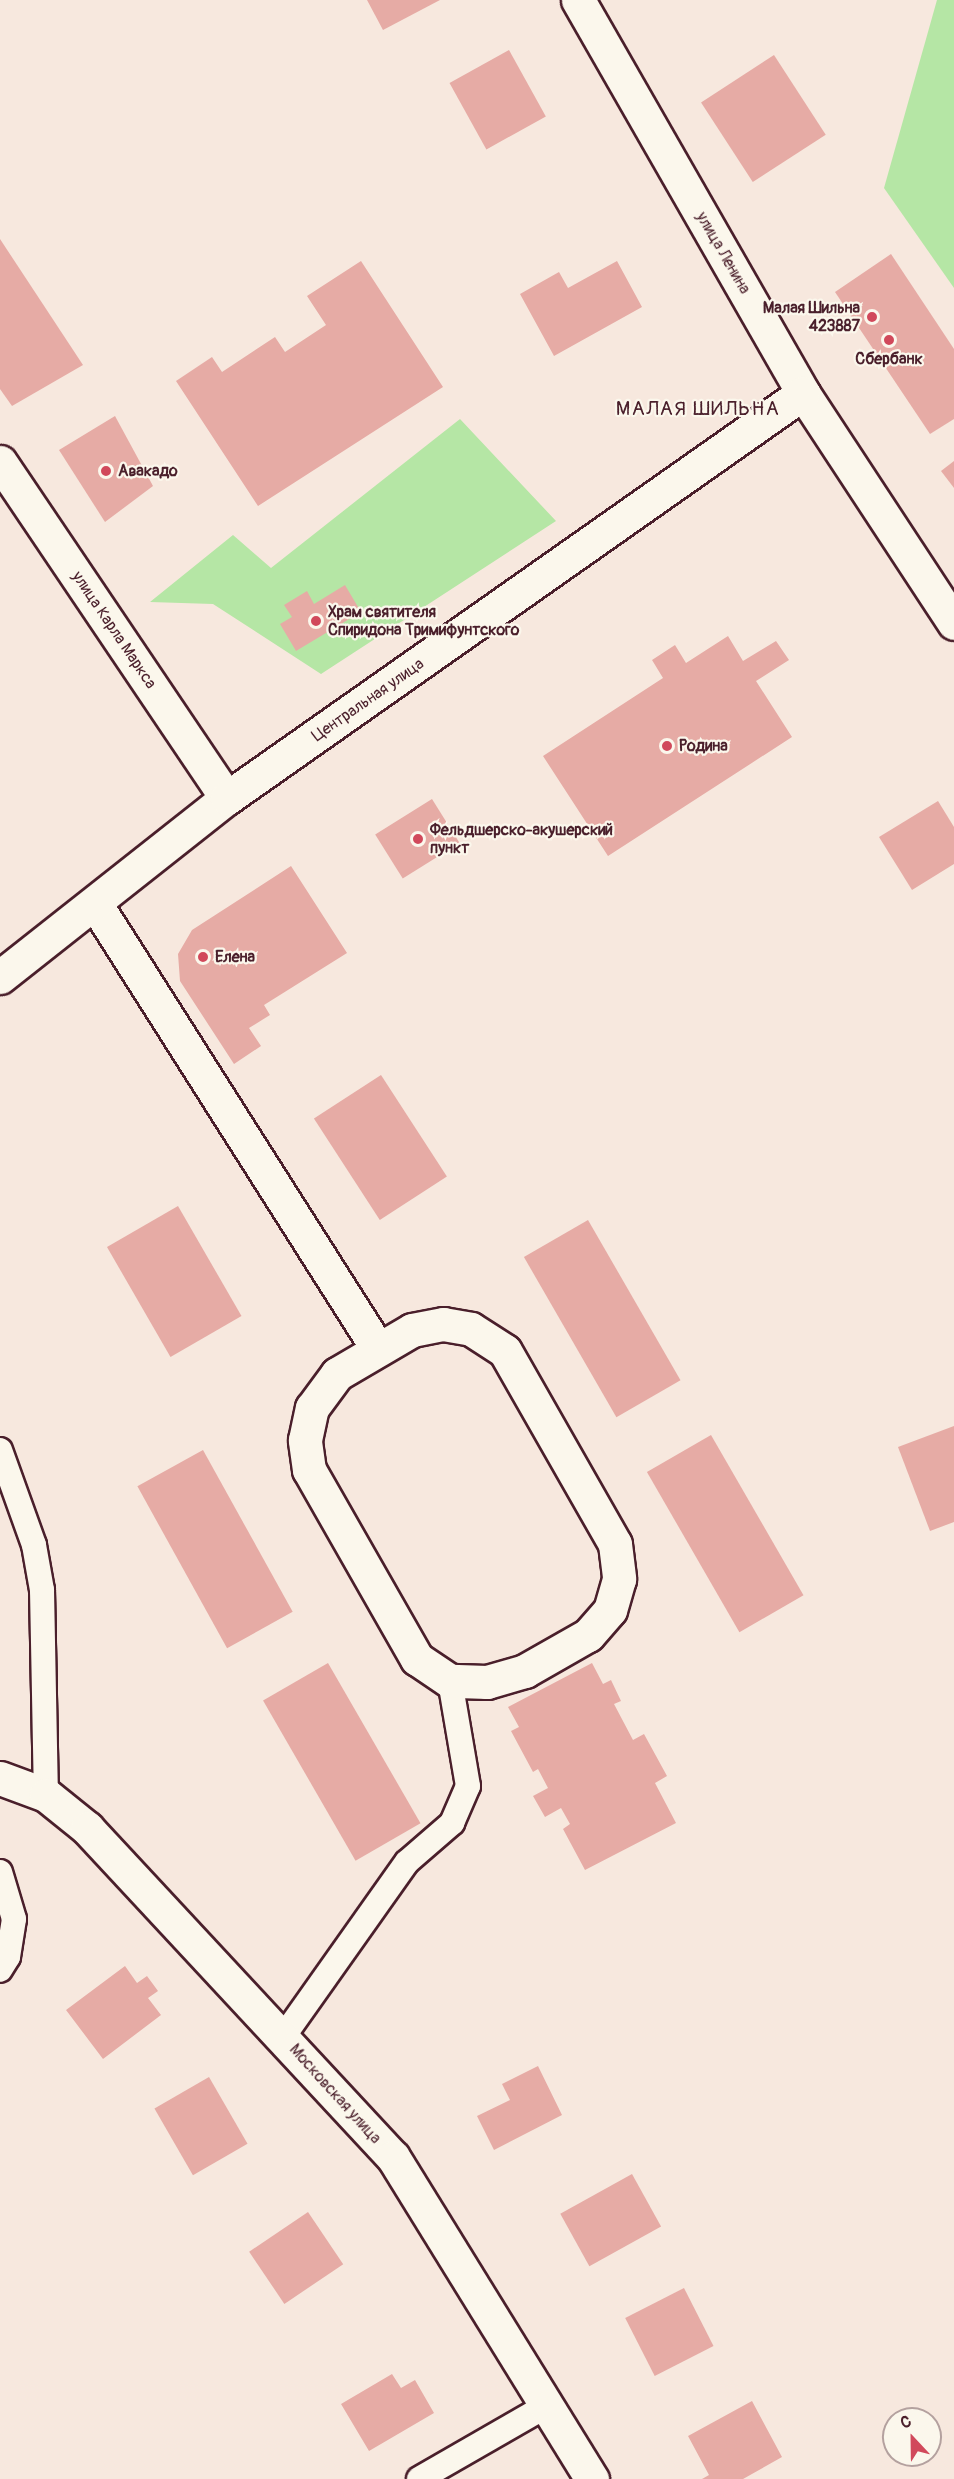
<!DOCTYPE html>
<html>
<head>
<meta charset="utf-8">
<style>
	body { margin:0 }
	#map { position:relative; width:954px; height:2479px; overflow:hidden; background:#f7e8de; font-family:Pangolin,sans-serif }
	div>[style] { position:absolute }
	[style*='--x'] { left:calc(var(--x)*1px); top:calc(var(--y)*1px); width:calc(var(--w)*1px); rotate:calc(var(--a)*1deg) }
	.green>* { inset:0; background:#b5e6a5 }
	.building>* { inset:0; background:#e6aba5; transform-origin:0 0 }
	.roads { filter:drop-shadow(2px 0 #4a1f2b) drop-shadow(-2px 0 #4a1f2b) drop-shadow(0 2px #4a1f2b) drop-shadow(0 -2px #4a1f2b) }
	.lane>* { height:24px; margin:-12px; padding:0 12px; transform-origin:12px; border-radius:12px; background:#fbf7ec }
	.street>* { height:33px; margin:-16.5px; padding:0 16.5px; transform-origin:16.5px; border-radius:16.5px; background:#fbf7ec }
	.dots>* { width:16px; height:16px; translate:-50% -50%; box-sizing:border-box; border:3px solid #fbf7ec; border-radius:50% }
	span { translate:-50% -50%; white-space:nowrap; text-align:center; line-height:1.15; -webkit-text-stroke:4.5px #fbf7ec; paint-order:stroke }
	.street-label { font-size:16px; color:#4a1f2b }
	.poi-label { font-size:16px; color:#4a1f2b; font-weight:700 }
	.right { translate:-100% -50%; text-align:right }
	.left { translate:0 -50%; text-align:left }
	.quarter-label { font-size:20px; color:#4a1f2b; letter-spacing:1.5px }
	.north { position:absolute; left:882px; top:2407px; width:60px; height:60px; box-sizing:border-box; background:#fbf7ec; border:2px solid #b4a19f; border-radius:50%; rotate:338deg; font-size:16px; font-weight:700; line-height:24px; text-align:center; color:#4a1f2b }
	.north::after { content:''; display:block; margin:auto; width:21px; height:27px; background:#d1495b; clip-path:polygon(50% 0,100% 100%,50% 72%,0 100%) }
</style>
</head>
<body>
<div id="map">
	<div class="green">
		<i style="clip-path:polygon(937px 0,954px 0,954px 288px,884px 188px)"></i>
		<i style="clip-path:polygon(460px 419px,556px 521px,321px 674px,213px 604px,150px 602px,233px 535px,271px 568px)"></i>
	</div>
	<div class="building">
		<i style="clip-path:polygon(367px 0,440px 0,383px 30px)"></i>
		<i style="left:509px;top:50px;width:76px;height:68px;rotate:61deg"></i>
		<i style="left:774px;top:55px;width:95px;height:87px;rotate:57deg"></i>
		<i style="clip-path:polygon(0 239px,83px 365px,12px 406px,0 389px)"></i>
		<i style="clip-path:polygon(891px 254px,954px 349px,954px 419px,930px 434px,835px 292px)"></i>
		<i style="clip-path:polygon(361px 261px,443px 387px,258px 506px,176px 381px,212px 357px,222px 372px,275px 337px,285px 352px,326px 325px,307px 296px)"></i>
		<i style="clip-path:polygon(617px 261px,642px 307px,554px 356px,520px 294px,559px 272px,568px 288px)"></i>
		<i style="clip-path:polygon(115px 416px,153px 486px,105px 522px,59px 450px)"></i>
		<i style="clip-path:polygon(954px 461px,954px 488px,941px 471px)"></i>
		<i style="clip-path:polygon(345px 585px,361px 612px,296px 651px,280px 624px,292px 617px,284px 605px,307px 591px,314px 604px)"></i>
		<i style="clip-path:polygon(728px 636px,743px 661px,776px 641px,789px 660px,756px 681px,792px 737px,608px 856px,543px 756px,663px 678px,652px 660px,675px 645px,686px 663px)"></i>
		<i style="left:432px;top:799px;width:52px;height:67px;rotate:58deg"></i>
		<i style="clip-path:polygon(938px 801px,954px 827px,954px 864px,912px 890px,879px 837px)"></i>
		<i style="clip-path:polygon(291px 866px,347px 953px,264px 1005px,270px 1015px,249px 1028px,261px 1046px,234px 1064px,180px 981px,178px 954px,192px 930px)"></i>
		<i style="left:381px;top:1075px;width:121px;height:80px;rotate:57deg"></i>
		<i style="left:178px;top:1206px;width:127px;height:82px;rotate:60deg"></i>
		<i style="left:588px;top:1220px;width:185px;height:74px;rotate:60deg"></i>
		<i style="clip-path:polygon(954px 1426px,954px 1522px,930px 1531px,898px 1447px)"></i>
		<i style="left:711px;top:1435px;width:185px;height:74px;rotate:60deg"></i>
		<i style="left:203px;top:1450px;width:185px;height:75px;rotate:61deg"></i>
		<i style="left:328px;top:1663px;width:185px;height:75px;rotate:60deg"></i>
		<i style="clip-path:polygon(592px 1663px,603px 1684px,611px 1680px,621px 1701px,614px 1704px,633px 1740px,644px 1734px,667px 1776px,655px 1783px,676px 1823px,585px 1870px,563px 1829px,570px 1824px,561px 1808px,545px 1817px,533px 1796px,548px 1788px,538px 1769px,533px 1772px,511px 1731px,519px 1727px,508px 1707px)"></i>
		<i style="clip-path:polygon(125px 1966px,137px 1983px,147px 1976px,158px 1991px,148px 1998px,161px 2015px,103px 2059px,66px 2010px)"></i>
		<i style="clip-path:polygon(538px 2066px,562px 2115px,494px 2150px,477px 2116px,510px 2100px,502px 2084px)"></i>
		<i style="left:209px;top:2077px;width:77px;height:63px;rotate:60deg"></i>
		<i style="left:632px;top:2174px;width:60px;height:82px;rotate:61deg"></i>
		<i style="left:308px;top:2212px;width:63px;height:71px;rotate:56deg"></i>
		<i style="left:684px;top:2288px;width:65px;height:66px;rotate:63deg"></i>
		<i style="clip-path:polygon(392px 2374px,401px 2388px,415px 2380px,434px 2413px,369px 2451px,341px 2404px)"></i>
		<i style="clip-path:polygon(752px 2401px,782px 2457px,743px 2479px,702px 2479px,709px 2475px,688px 2436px)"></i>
	</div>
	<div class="roads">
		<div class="lane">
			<i style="--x:0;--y:1450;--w:101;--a:70.3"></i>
			<i style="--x:34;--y:1545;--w:46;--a:79.9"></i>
			<i style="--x:42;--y:1590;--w:205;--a:88.9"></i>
			<i style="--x:0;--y:1872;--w:49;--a:73.4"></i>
			<i style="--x:14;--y:1919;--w:38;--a:99"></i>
			<i style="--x:8;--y:1957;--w:15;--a:122"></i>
			<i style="--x:283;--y:2037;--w:214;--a:-54.7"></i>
			<i style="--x:407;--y:1862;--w:60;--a:-40.9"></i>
			<i style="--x:452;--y:1823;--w:40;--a:-66.6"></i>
			<i style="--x:468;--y:1786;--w:107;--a:-99.7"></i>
			<i style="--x:419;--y:2479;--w:144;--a:-29.9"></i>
		</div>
		<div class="street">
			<i style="--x:578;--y:0;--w:453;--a:60.2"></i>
			<i style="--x:803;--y:393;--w:275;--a:56.7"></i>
			<i style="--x:0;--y:462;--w:405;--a:56"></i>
			<i style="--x:96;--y:905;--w:526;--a:57.58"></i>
			<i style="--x:0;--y:977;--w:289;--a:-38.3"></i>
			<i style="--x:227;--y:798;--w:704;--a:-35.11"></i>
			<i style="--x:443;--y:1324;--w:28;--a:10"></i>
			<i style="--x:471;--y:1329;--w:40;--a:32.9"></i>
			<i style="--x:505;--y:1351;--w:222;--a:60.3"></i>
			<i style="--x:615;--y:1544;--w:35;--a:83"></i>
			<i style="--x:619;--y:1579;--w:32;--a:106"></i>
			<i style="--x:610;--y:1610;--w:33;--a:131"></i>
			<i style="--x:588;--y:1635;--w:73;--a:150.3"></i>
			<i style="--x:525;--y:1671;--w:40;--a:164"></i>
			<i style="--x:487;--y:1682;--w:37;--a:-178"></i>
			<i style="--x:450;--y:1681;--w:40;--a:-146"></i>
			<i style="--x:417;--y:1659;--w:218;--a:-119.7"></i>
			<i style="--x:309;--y:1470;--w:30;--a:-98"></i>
			<i style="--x:305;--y:1440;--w:33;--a:-78"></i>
			<i style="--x:312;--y:1408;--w:42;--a:-53.7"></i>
			<i style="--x:337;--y:1374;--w:87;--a:-30.4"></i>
			<i style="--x:412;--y:1330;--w:32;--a:-11"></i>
			<i style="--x:0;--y:1778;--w:49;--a:20.3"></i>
			<i style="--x:46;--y:1795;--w:53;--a:38.8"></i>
			<i style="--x:87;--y:1828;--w:449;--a:47.1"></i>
			<i style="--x:393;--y:2157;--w:379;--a:58.3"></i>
		</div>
	</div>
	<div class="dots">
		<i style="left:872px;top:317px;background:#d1495b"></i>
		<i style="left:889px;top:340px;background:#d1495b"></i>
		<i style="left:106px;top:471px;background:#d1495b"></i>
		<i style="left:316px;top:621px;background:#d1495b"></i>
		<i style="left:667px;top:746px;background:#d1495b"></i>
		<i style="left:418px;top:839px;background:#d1495b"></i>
		<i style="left:203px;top:957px;background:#d1495b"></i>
	</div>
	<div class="street-label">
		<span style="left:723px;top:253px;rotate:60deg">улица Ленина</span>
		<span style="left:114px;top:630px;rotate:56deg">улица Карла Маркса</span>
		<span style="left:368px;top:700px;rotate:-35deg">Центральная улица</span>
		<span style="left:335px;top:2094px;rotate:48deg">Московская улица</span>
	</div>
	<div class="poi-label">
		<span class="right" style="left:860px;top:317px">Малая Шильна<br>423887</span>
		<span style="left:889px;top:359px">Сбербанк</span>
		<span class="left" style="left:118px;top:471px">Авакадо</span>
		<span class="left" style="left:328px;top:621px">Храм святителя<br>Спиридона Тримифунтского</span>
		<span class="left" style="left:679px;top:746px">Родина</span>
		<span class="left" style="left:430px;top:839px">Фельдшерско-акушерский<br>пункт</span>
		<span class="left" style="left:215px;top:957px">Елена</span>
	</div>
	<div class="quarter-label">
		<span style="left:698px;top:408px">МАЛАЯ ШИЛЬНА</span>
	</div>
	<div class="north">С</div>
</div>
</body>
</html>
